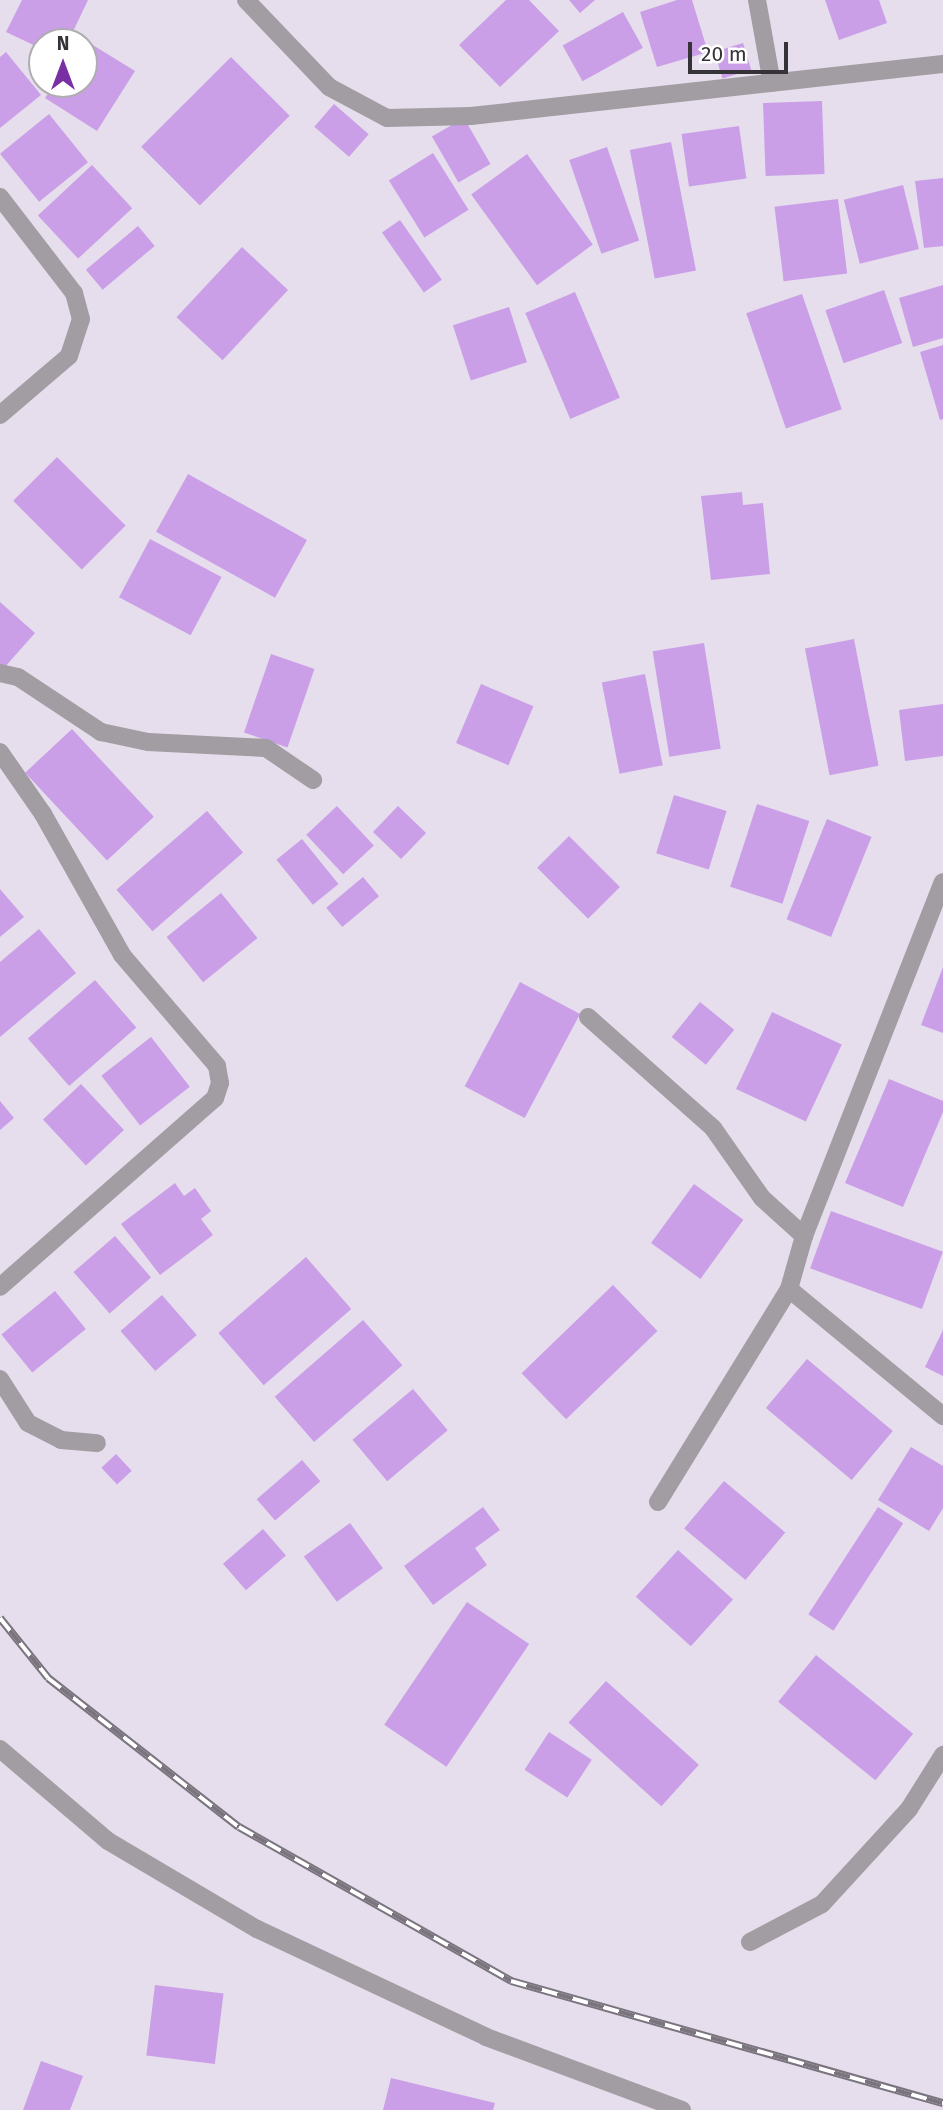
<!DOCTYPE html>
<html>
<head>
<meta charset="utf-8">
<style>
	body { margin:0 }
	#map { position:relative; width:943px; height:2110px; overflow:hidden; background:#e6deec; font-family:"Fira Sans",sans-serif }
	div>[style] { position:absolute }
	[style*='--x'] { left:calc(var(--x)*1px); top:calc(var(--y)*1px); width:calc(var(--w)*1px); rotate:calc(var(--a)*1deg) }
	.building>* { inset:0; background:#ca9fe8; transform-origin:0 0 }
	.minor>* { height:18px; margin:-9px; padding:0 9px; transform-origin:9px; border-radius:9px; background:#a19da3 }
	.rail>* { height:8px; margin-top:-4px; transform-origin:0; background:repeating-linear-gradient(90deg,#fff 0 16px,#79747d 0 32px); box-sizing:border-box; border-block:2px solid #79747d }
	span { translate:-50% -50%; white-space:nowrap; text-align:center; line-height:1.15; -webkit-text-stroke:5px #fff; paint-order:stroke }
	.north { position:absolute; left:28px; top:28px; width:70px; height:70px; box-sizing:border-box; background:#fff; border:2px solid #aeadaf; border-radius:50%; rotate:0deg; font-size:19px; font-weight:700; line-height:28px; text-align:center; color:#353238 }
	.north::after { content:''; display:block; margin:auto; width:24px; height:32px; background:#7930a2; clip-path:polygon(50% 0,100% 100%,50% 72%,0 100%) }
	.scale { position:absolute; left:688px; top:42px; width:100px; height:32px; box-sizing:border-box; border:4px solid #353238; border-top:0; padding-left:9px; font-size:21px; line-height:24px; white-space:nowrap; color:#353238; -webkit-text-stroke:5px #fff; paint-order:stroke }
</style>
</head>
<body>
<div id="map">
	<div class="building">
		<i style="clip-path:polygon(22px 0,88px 0,68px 42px,42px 42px,42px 49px,6px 32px)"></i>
		<i style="clip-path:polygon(506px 0,529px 0,559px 31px,500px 87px,459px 45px)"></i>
		<i style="clip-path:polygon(569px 0,595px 0,580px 13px)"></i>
		<i style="clip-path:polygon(677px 0,692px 0,708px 52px,657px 67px,640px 12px)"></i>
		<i style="clip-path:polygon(825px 0,879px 0,887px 23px,839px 40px)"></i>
		<i style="left:623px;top:12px;width:41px;height:69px;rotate:61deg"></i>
		<i style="clip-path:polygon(83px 39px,135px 71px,97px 131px,45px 98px,54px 84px,84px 84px)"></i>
		<i style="left:743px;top:43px;width:28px;height:30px;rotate:73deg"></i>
		<i style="clip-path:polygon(6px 52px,41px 95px,0 128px,0 57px)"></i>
		<i style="left:231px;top:57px;width:83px;height:127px;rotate:45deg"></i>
		<i style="left:822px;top:101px;width:73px;height:59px;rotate:88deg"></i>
		<i style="left:334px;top:104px;width:46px;height:30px;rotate:41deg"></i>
		<i style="left:49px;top:114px;width:62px;height:63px;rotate:51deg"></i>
		<i style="left:464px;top:118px;width:53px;height:37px;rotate:60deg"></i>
		<i style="left:739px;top:126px;width:53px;height:58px;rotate:82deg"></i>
		<i style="left:671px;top:142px;width:131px;height:42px;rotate:79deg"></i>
		<i style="left:607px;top:147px;width:99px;height:40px;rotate:71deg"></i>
		<i style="left:433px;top:153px;width:67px;height:52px;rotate:58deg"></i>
		<i style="left:527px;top:154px;width:112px;height:69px;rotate:54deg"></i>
		<i style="left:92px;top:165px;width:59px;height:74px;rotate:47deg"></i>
		<i style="clip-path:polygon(943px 178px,943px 246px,924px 248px,915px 181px)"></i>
		<i style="left:903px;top:185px;width:66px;height:61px;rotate:76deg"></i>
		<i style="left:838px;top:199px;width:75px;height:64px;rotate:83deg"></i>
		<i style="left:400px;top:220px;width:73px;height:22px;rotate:55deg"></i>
		<i style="left:138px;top:226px;width:26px;height:68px;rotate:50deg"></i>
		<i style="left:242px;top:247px;width:63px;height:96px;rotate:43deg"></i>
		<i style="clip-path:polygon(943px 285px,943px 338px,913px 347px,899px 298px)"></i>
		<i style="left:884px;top:290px;width:56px;height:62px;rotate:71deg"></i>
		<i style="left:575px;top:292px;width:115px;height:54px;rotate:67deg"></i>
		<i style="left:802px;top:294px;width:122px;height:59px;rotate:71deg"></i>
		<i style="left:509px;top:307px;width:58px;height:59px;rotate:72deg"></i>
		<i style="clip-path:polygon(943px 345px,943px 419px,940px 420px,920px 352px)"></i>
		<i style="left:57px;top:457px;width:97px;height:62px;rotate:45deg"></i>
		<i style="left:188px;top:474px;width:136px;height:66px;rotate:29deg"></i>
		<i style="clip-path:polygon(742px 492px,743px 505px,763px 503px,770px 574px,711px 580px,701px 496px)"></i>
		<i style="left:150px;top:539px;width:81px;height:66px;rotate:28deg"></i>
		<i style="clip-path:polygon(0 602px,35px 633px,4px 668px,0 664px)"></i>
		<i style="left:854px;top:639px;width:129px;height:50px;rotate:79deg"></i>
		<i style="left:704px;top:643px;width:107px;height:52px;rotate:81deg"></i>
		<i style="left:271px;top:654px;width:46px;height:83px;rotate:19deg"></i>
		<i style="left:645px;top:674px;width:93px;height:44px;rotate:79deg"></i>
		<i style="left:481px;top:684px;width:57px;height:64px;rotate:23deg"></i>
		<i style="clip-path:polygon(943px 704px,943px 756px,905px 761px,899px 710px)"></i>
		<i style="left:72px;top:729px;width:120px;height:64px;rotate:47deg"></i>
		<i style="left:674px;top:795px;width:55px;height:61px;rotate:17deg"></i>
		<i style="left:757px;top:804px;width:55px;height:87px;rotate:18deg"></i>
		<i style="left:337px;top:806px;width:54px;height:42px;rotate:47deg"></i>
		<i style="left:398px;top:806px;width:39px;height:36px;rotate:44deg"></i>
		<i style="left:207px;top:811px;width:55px;height:120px;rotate:49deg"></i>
		<i style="left:827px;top:819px;width:48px;height:108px;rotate:22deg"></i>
		<i style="left:569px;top:836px;width:72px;height:45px;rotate:45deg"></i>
		<i style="left:302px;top:839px;width:58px;height:33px;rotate:51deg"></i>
		<i style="left:363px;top:877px;width:25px;height:48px;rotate:50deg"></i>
		<i style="clip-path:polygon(0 889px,24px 917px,0 937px)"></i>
		<i style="left:221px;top:893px;width:58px;height:70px;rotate:51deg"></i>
		<i style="clip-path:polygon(39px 929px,76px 973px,0 1037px,0 962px)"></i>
		<i style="clip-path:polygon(943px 967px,943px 1033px,921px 1025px)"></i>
		<i style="left:95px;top:980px;width:63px;height:89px;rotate:49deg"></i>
		<i style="left:520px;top:982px;width:68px;height:118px;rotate:28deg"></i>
		<i style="left:700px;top:1002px;width:44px;height:45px;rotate:39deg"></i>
		<i style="left:772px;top:1012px;width:77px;height:85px;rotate:25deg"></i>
		<i style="left:151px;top:1037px;width:63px;height:63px;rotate:52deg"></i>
		<i style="clip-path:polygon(889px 1079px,943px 1101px,943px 1112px,903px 1207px,845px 1183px)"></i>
		<i style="left:81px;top:1084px;width:63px;height:52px;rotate:47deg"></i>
		<i style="clip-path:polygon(0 1101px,14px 1118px,0 1130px)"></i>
		<i style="clip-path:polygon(175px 1183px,184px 1196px,195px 1188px,211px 1211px,201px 1219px,213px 1235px,160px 1275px,121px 1224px)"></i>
		<i style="left:694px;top:1184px;width:61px;height:73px;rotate:36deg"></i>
		<i style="left:831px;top:1211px;width:119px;height:61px;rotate:20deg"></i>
		<i style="left:115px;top:1236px;width:55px;height:55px;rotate:49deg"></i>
		<i style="left:306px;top:1257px;width:69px;height:116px;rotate:49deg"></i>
		<i style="left:613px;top:1285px;width:64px;height:127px;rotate:46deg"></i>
		<i style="left:55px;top:1291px;width:49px;height:69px;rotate:51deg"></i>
		<i style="left:162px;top:1295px;width:53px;height:55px;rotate:49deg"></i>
		<i style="left:363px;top:1320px;width:60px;height:117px;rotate:49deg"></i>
		<i style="clip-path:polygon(943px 1330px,943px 1376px,925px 1367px)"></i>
		<i style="left:807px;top:1359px;width:112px;height:64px;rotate:40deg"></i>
		<i style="left:413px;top:1389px;width:54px;height:79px;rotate:50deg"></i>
		<i style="clip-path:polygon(911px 1447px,943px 1466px,943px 1508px,929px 1531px,878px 1500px)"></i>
		<i style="left:116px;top:1454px;width:23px;height:20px;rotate:47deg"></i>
		<i style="left:302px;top:1460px;width:28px;height:60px;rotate:49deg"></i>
		<i style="left:724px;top:1481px;width:80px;height:62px;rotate:40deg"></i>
		<i style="clip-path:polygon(483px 1507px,500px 1530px,475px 1548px,487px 1565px,433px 1605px,404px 1566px)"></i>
		<i style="left:878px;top:1507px;width:30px;height:128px;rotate:33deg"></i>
		<i style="left:350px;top:1523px;width:56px;height:57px;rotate:54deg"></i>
		<i style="left:263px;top:1529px;width:35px;height:53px;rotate:49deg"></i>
		<i style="left:678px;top:1550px;width:74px;height:63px;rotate:42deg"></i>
		<i style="left:467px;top:1602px;width:75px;height:148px;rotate:34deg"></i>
		<i style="left:816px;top:1655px;width:125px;height:60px;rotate:39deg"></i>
		<i style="left:606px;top:1681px;width:125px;height:56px;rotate:42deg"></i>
		<i style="left:549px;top:1732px;width:51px;height:45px;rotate:33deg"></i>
		<i style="left:155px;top:1985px;width:69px;height:71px;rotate:7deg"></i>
		<i style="clip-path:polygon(41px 2061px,83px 2076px,70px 2110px,23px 2110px)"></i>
		<i style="clip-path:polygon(391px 2078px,495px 2103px,493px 2110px,383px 2110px)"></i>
	</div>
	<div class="minor">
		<i style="--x:246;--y:0;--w:120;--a:46.3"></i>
		<i style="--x:329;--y:87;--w:66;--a:28.1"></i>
		<i style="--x:387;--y:118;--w:84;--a:-1.4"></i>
		<i style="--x:471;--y:116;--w:475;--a:-6.3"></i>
		<i style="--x:757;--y:0;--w:84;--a:79.8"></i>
		<i style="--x:0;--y:197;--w:121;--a:52.4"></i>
		<i style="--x:74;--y:293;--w:27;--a:75"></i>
		<i style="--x:81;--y:319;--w:39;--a:108"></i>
		<i style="--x:69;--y:356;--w:91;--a:139.5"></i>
		<i style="--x:0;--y:673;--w:18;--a:13"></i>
		<i style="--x:18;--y:677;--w:100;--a:33.5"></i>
		<i style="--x:101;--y:732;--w:48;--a:12"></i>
		<i style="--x:148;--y:742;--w:118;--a:2.9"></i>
		<i style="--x:266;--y:748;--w:57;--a:34.2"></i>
		<i style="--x:0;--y:752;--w:75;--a:55.3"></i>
		<i style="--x:43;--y:814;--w:162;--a:60.7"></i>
		<i style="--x:122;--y:955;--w:146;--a:49.4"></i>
		<i style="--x:217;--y:1066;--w:17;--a:80"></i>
		<i style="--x:220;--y:1083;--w:16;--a:108"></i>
		<i style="--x:215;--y:1098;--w:286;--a:138.7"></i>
		<i style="--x:588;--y:1017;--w:167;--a:41.6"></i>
		<i style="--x:713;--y:1128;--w:85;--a:55"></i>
		<i style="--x:762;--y:1198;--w:57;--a:42.1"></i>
		<i style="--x:789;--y:1289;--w:200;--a:39.5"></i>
		<i style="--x:0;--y:1379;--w:52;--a:57.5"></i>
		<i style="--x:28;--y:1423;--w:37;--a:27"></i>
		<i style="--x:61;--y:1440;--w:36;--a:5"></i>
		<i style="--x:658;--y:1502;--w:250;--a:-58.4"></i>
		<i style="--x:789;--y:1289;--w:55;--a:-74.2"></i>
		<i style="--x:804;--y:1236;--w:380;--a:-68.6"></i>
		<i style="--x:0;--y:1749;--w:142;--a:40.4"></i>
		<i style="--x:108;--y:1841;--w:173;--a:30.6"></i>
		<i style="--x:257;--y:1929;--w:253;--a:25.2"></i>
		<i style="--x:486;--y:2037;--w:209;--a:20.4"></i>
		<i style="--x:750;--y:1942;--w:81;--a:-27.8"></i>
		<i style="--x:822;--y:1904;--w:129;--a:-47.5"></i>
		<i style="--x:909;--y:1809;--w:64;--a:-57.8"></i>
	</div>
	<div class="rail">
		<i style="--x:0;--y:1618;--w:77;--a:51.3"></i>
		<i style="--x:48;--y:1678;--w:242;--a:38"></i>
		<i style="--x:239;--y:1827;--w:313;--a:29.5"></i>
		<i style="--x:511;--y:1981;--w:449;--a:15.8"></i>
	</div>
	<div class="north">N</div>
	<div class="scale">20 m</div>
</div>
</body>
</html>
